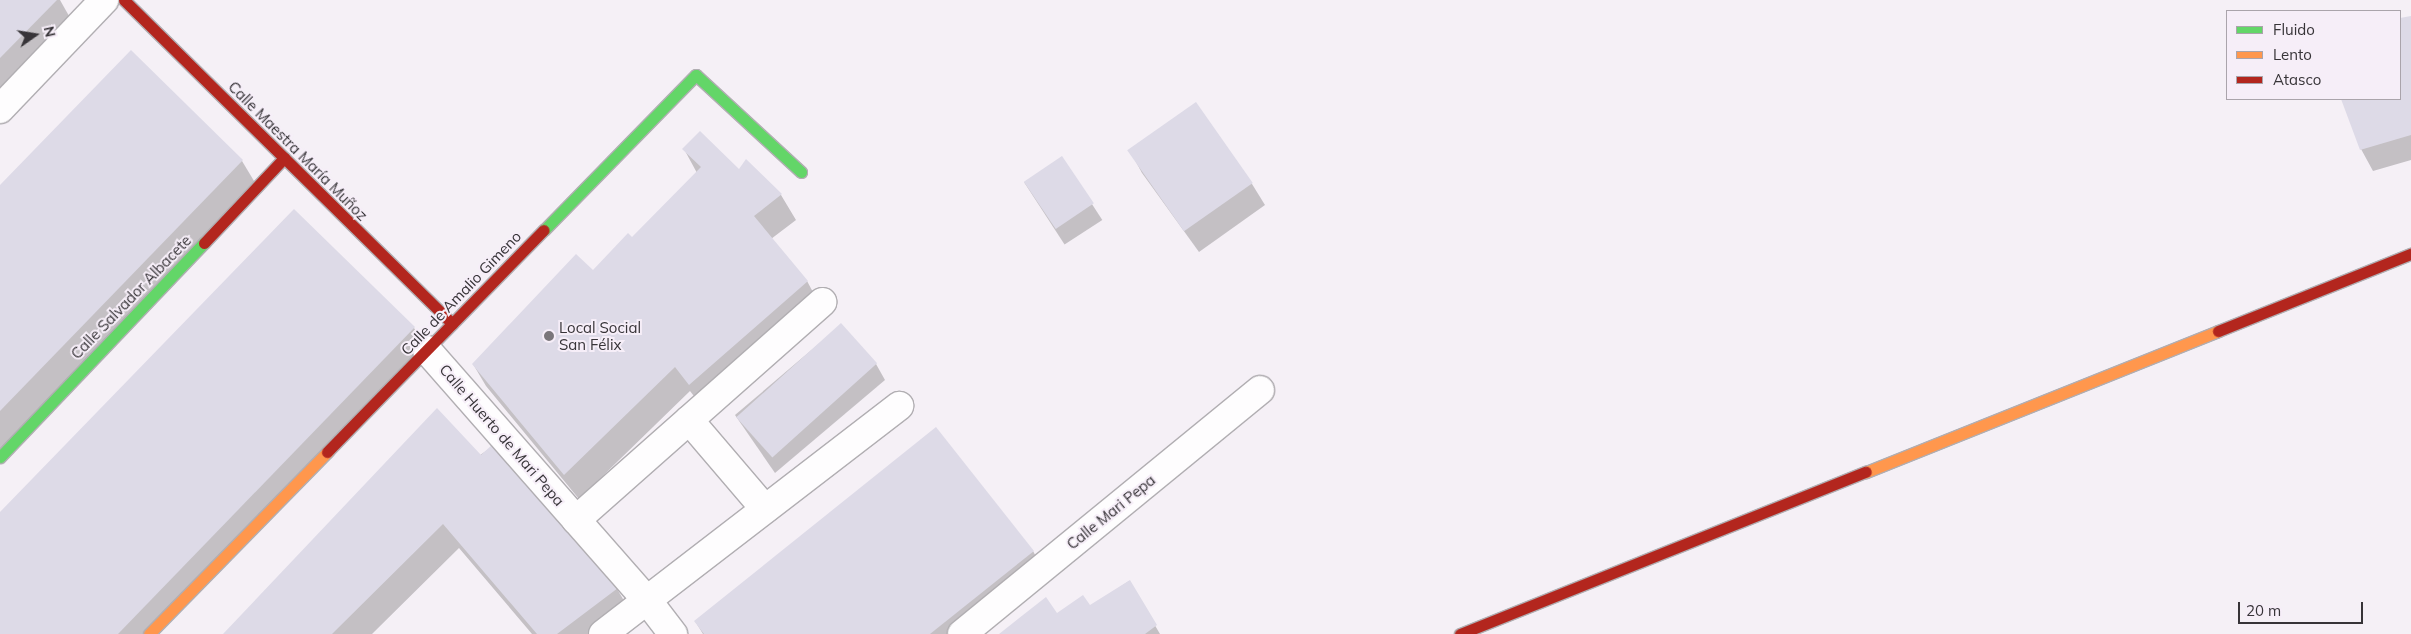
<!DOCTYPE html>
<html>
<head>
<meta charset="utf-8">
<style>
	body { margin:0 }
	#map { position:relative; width:2411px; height:634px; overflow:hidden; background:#f5f0f6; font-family:Mulish,sans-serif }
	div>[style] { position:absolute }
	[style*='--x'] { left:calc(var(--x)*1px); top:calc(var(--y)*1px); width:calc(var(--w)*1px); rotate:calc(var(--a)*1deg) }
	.shadow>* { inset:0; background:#0003; transform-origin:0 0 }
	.building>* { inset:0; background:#dddae7; transform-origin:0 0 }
	.roads { filter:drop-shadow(1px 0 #b1aeb2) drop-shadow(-1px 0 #b1aeb2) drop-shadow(0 1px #b1aeb2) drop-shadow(0 -1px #b1aeb2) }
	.street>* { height:28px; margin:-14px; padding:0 14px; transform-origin:14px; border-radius:14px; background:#fefdfe }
	.fast>* { height:11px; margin:-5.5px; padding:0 5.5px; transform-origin:5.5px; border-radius:5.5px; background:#63d668 }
	.slow>* { height:11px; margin:-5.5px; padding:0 5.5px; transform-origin:5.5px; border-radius:5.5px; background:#ff974d }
	.jam>* { height:11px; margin:-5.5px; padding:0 5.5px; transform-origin:5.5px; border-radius:5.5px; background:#b3261e }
	.dots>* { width:14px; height:14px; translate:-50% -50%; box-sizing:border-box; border:2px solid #f6eef8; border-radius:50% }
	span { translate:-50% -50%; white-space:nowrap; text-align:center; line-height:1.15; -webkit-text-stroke:4px #f6eef8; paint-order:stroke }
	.street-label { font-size:15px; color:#373438 }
	.poi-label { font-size:15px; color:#373438 }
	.left { translate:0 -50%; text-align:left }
	.legend { position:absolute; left:2226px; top:10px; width:175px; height:90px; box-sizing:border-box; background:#f6eef8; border:1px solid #aaa4ab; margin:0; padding:6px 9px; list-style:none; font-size:15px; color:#373438 }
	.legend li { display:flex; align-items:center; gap:10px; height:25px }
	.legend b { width:25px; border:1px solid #aaa4ab }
	.north { position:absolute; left:10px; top:10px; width:50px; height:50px; -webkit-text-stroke:4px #f6eef8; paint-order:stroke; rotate:77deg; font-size:14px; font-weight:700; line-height:20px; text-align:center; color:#373438 }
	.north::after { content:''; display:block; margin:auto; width:18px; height:22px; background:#373438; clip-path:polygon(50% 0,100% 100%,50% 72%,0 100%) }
	.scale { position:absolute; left:2238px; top:602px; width:125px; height:22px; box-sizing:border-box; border:2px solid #373438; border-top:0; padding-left:6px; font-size:15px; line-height:18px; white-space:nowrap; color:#373438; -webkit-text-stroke:4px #f6eef8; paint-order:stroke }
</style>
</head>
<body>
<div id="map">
	<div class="shadow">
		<i style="clip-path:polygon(0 0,60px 0,73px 23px,0 98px)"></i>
		<i style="clip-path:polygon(2411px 17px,2411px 160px,2373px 171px,2361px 149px,2343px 99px,2400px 99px,2400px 19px)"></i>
		<i style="clip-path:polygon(131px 52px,242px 161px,257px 186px,0 451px,0 187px)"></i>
		<i style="clip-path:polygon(1196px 104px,1252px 184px,1265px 205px,1199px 252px,1142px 173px,1130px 151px)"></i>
		<i style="clip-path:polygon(684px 149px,739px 171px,781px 195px,796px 220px,771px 239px,807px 281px,821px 307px,704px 409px,690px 391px,579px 499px,486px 386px,473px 364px,593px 272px,632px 239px,697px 173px)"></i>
		<i style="left:1062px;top:158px;width:74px;height:45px;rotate:57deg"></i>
		<i style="clip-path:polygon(294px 210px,414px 328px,429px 353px,157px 634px,0 634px,0 514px)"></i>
		<i style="clip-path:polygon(841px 325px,876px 364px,885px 380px,775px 473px,735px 415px)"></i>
		<i style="clip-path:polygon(493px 446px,617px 589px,632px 614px,605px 634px,532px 634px,459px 548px,372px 634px,225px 634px)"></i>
		<i style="clip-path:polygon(1033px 551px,1047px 577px,976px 634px,703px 634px,695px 621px)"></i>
		<i style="clip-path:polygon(1129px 581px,1160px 634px,1001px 634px,1057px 615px,1090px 607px)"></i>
	</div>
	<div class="building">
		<i style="clip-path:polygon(0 0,57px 0,0 58px)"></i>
		<i style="clip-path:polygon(2411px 16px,2411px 135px,2360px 150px,2341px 99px,2400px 99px,2400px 18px)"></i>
		<i style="clip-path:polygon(131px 50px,243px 160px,0 411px,0 185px)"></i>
		<i style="left:1196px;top:102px;width:99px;height:84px;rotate:55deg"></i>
		<i style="clip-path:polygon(700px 131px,739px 169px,746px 159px,782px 194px,754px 216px,808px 281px,689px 385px,675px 367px,564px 475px,472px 364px,576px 254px,593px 270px,628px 233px,632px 237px,701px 167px,682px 149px)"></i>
		<i style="left:1062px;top:156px;width:57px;height:46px;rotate:56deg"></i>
		<i style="clip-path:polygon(294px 209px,415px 327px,118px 634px,0 634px,0 512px)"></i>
		<i style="left:841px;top:323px;width:54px;height:141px;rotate:48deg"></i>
		<i style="clip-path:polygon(437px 408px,481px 455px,493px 444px,618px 588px,557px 634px,537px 634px,443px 524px,332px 634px,223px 634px)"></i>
		<i style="clip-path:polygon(936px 427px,1034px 551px,930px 634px,704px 634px,694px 621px)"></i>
		<i style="clip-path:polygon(1130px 580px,1157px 625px,1145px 634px,999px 634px,1046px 597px,1057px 613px,1083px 595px,1090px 605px)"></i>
	</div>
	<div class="roads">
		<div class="street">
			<i style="--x:0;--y:109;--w:151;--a:-46.3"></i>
			<i style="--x:427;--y:350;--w:333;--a:48.7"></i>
			<i style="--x:647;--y:600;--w:43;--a:52.6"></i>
			<i style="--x:689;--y:420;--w:117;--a:49.5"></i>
			<i style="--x:576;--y:520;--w:329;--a:-41.5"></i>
			<i style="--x:603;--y:634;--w:374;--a:-37.6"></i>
			<i style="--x:962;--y:634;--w:385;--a:-39.3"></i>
		</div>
		<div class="fast">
			<i style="--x:544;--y:230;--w:217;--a:-45.6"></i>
			<i style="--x:696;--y:75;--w:143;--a:42.7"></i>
			<i style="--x:0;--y:457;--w:296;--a:-46.4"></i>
		</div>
		<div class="slow">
			<i style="--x:1866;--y:472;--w:379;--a:-21.8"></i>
			<i style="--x:149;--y:634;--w:255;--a:-45.6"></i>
		</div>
		<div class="jam">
			<i style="--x:124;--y:0;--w:461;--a:44.6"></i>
			<i style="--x:204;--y:243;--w:117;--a:-46.7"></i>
			<i style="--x:2218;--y:331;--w:208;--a:-21.8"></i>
			<i style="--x:327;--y:452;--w:310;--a:-45.7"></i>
			<i style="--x:1460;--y:634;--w:437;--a:-21.8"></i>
		</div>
	</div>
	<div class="dots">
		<i style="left:549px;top:336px;background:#7a767a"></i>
	</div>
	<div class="street-label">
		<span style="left:298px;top:151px;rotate:45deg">Calle Maestra María Muñoz</span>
		<span style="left:461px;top:293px;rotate:-46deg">Calle de Amalio Gimeno</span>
		<span style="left:131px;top:297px;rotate:-46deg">Calle Salvador Albacete</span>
		<span style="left:502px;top:435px;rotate:49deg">Calle Huerto de Mari Pepa</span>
		<span style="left:1111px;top:512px;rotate:-39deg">Calle Mari Pepa</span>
	</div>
	<div class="poi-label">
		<span class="left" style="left:559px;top:336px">Local Social<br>San Félix</span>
	</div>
	<ul class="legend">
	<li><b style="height:6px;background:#63d668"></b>Fluido</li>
	<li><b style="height:6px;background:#ff974d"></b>Lento</li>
	<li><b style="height:6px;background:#b3261e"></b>Atasco</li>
	</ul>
	<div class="north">N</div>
	<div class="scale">20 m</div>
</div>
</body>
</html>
